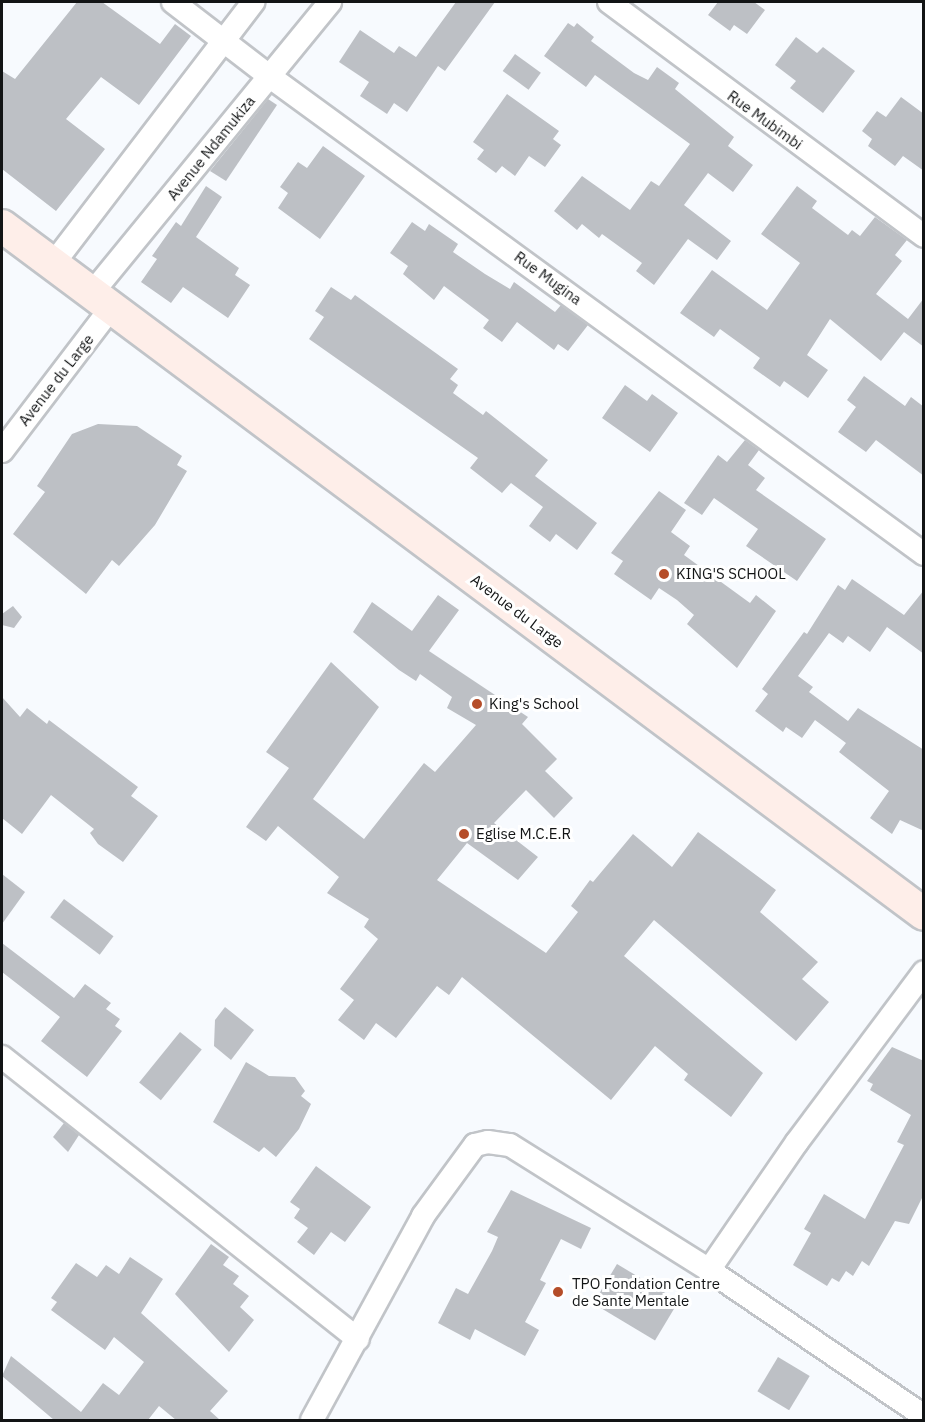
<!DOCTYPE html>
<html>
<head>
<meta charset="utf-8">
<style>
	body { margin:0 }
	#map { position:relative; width:925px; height:1422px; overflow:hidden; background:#f7fafe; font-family:"IBM Plex Sans",sans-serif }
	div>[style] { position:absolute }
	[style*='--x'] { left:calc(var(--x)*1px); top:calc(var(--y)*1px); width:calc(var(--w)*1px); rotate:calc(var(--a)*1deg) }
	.building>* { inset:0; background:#bdc0c5; transform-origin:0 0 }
	.roads { filter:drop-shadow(2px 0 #c1c4c8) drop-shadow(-2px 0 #c1c4c8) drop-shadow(0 2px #c1c4c8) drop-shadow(0 -2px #c1c4c8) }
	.minor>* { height:22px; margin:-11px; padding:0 11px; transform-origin:11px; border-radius:11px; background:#fff }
	.secondary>* { height:32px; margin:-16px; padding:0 16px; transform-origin:16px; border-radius:16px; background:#feeee9 }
	.dots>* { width:16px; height:16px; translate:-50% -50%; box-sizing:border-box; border:3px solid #fff; border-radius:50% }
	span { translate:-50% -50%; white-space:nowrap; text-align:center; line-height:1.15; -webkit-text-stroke:6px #fff; paint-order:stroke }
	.street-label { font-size:15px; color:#121415 }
	.poi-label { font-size:15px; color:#121415 }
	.left { translate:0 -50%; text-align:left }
	.frame { position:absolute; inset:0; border:3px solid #121415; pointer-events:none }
</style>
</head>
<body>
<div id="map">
	<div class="building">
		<i style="clip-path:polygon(77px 2px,102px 2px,160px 44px,175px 24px,191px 36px,139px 105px,101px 77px,66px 119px,105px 149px,56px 211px,2px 169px,2px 71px,15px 79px)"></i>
		<i style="clip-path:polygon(456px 2px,495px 2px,445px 71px,438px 66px,407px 112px,394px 103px,387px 114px,360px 96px,369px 82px,339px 62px,360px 30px,394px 53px,399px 46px,416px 57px)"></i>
		<i style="clip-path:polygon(718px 2px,754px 2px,765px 10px,747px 34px,734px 25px,730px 31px,708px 15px)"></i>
		<i style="clip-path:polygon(568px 23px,574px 27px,577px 23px,594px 37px,591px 41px,634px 73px,648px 80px,657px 67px,679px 83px,675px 89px,734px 137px,728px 146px,753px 165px,733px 192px,708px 173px,684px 205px,731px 241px,717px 260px,688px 239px,654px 285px,636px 271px,642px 263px,602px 234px,599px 238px,582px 224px,577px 230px,554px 211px,582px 176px,630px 210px,651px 181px,659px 186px,690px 144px,595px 75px,586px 87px,544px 56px)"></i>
		<i style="clip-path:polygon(796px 37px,817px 53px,823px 47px,855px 71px,823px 113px,790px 88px,796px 81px,775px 65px)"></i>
		<i style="left:515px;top:54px;width:32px;height:21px;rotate:36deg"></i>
		<i style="clip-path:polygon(507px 94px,559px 131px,553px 139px,561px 145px,545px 167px,529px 156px,515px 176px,502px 166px,496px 173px,477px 159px,484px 150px,473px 142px)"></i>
		<i style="clip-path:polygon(901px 97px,924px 114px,924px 171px,903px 156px,895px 166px,868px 146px,872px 139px,862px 131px,877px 111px,886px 117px)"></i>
		<i style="clip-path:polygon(268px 99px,277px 105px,226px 181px,210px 171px)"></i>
		<i style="clip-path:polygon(323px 146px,365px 176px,320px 239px,278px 208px,288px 193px,280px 187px,298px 162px,307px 168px)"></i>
		<i style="clip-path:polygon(206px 186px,222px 197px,196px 237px,239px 268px,235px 275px,250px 285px,228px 318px,183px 287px,171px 303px,141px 282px,157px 259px,152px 256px,176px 222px,181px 226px)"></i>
		<i style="clip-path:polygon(797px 186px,817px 201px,812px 208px,848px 235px,852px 230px,860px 236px,875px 217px,907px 240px,895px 255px,902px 261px,876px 294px,908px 319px,924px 298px,924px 347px,904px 332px,881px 361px,830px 319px,807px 355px,828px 370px,808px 398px,784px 381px,780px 387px,753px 368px,760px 358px,720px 329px,714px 337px,680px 313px,712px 270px,767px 310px,800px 263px,761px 234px)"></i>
		<i style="clip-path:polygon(412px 222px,425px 231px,429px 224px,458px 244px,453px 252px,485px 274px,510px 289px,514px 282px,555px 312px,561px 305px,588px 325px,568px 351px,558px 344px,554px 350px,517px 322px,502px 342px,483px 328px,489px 320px,444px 286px,434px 300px,403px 274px,408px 266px,390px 253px)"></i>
		<i style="clip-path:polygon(331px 287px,351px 300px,355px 295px,458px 369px,450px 379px,458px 385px,453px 393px,483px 415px,486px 411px,548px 460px,535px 476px,597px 523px,577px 550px,556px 534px,550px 542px,529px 526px,543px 507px,511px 483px,502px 493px,470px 468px,478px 458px,309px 339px,324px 317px,315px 311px)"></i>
		<i style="clip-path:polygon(864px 376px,905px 406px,911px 397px,924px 407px,924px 476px,876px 440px,866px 452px,838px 432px,856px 407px,847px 400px)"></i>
		<i style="clip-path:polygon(625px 385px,647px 401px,652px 394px,678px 413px,650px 452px,602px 418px)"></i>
		<i style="clip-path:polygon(98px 424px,137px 426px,182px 456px,177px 465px,187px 471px,155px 525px,119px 566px,112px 560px,86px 594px,13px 534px,45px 492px,37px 486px,72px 434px)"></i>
		<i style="clip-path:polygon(745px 440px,759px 450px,748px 465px,765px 478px,756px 490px,826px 539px,797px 581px,746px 546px,758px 529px,714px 498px,702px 515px,684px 503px,718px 455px,727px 462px)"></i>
		<i style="clip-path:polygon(659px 491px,686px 510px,671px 532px,690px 546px,684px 555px,750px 603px,756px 595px,776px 611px,737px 668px,687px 624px,694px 615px,677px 600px,659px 588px,651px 600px,614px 574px,623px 561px,611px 553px)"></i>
		<i style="clip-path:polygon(852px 579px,904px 615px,924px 590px,924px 654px,887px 627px,870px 652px,848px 636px,843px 643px,829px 633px,798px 676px,813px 687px,809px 692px,848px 721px,858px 708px,924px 750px,924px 831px,900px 820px,892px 834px,870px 818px,889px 791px,839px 752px,846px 743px,815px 720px,802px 738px,786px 727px,783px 732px,755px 711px,768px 694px,762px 689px,804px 632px,807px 634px,838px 585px,845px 590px)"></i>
		<i style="clip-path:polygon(438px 595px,459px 610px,429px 651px,528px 717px,522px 724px,557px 759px,545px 771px,573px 798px,554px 818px,526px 790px,494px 823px,538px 857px,518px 880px,467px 843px,437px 880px,546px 953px,578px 912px,571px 906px,590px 880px,593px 882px,633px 834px,672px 867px,698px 832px,776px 890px,760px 912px,818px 962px,802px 979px,829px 1002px,796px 1041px,654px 920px,624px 956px,763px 1073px,731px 1117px,684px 1080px,688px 1074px,655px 1046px,611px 1100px,462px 977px,449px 995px,437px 986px,396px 1038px,376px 1023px,364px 1040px,338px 1020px,354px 1000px,340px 989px,378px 939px,364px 927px,369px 919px,327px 893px,339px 877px,278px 826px,266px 841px,246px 827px,289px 768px,266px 752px,331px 662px,379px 707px,313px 799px,364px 839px,424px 763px,435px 772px,476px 725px,447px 708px,452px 697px,420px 674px,416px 681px,399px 670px,353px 632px,372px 602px,412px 631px)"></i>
		<i style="clip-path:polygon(13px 606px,22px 617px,14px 628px,2px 625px,2px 614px)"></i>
		<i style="clip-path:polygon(2px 697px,20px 717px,27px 708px,47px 724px,49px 720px,138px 787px,131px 796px,158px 816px,123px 862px,98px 844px,90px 833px,94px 829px,51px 795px,22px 834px,2px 818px)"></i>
		<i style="clip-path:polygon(2px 874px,25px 892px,2px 924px)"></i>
		<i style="left:64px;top:899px;width:62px;height:23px;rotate:37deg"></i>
		<i style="clip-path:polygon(2px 943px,74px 998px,85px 984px,111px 1003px,106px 1009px,120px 1019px,115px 1026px,122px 1031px,87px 1077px,41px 1041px,60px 1017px,2px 972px)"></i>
		<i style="clip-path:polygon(225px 1007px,254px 1030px,231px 1060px,214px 1046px,215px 1020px)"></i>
		<i style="left:180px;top:1032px;width:28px;height:65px;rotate:39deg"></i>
		<i style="clip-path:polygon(892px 1047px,924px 1061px,924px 1194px,909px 1224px,895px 1221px,869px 1266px,862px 1261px,853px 1276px,846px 1271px,839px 1282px,832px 1278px,827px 1286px,793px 1265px,811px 1233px,804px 1229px,824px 1194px,865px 1219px,904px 1145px,897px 1142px,911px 1115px,870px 1090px,873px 1084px,867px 1081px)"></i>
		<i style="clip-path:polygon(246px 1062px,269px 1076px,295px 1077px,305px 1091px,301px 1096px,311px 1104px,299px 1129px,276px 1157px,264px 1147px,259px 1152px,213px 1122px)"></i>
		<i style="clip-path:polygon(64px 1123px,79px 1135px,68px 1152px,53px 1137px)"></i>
		<i style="clip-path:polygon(316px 1166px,371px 1207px,345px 1242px,331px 1232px,314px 1255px,297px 1242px,308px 1228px,294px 1218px,300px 1209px,290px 1202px)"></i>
		<i style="clip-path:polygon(511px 1190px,591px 1228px,581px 1249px,561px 1239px,540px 1280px,546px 1283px,525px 1322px,539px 1330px,525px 1356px,475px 1329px,470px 1340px,438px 1323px,456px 1288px,468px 1294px,492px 1251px,498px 1237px,487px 1232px)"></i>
		<i style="clip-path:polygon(211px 1244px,229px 1257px,223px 1265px,239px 1276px,233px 1284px,249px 1296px,240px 1307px,254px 1320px,229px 1352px,175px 1294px)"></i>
		<i style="clip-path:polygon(130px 1257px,163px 1279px,141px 1313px,228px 1391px,210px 1411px,220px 1420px,176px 1420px,159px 1406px,148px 1420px,54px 1420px,2px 1376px,11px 1356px,81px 1412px,103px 1383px,119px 1395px,144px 1362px,114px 1337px,105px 1350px,51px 1310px,57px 1302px,51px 1298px,76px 1263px,97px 1277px,106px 1265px,119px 1274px)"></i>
		<i style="left:617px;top:1264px;width:72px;height:46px;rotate:31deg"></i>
		<i style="left:778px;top:1357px;width:37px;height:40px;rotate:31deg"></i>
	</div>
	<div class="roads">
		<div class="minor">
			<i style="--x:173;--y:2;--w:121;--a:37.6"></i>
			<i style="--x:269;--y:76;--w:811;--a:36.12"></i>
			<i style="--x:609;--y:2;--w:392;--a:36.6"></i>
			<i style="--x:53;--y:264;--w:330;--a:-52.6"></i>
			<i style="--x:92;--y:293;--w:376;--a:-50.7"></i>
			<i style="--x:2;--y:451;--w:180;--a:-52.7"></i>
			<i style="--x:2;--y:1057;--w:454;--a:38.4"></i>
			<i style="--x:709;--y:1270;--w:260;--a:34.2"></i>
			<i style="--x:312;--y:1420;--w:232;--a:-61.4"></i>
			<i style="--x:423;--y:1216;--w:88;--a:-53.8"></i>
			<i style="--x:475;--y:1145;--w:13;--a:-13"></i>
			<i style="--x:488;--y:1142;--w:22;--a:8"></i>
			<i style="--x:510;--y:1145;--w:235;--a:32.1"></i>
			<i style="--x:709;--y:1270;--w:155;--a:-55.5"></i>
			<i style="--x:797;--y:1142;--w:212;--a:-53.2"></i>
		</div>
		<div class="secondary">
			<i style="--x:2;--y:226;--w:1150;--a:36.73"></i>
		</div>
	</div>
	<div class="dots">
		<i style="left:664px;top:574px;background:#b54d29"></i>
		<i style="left:477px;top:704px;background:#b54d29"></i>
		<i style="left:464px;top:834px;background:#b54d29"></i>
		<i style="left:558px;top:1292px;background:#b54d29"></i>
	</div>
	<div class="street-label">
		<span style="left:765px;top:120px;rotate:36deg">Rue Mubimbi</span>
		<span style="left:211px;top:148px;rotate:-51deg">Avenue Ndamukiza</span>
		<span style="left:548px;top:278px;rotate:36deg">Rue Mugina</span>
		<span style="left:56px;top:380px;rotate:-52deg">Avenue du Large</span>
		<span style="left:517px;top:611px;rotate:37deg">Avenue du Large</span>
	</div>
	<div class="poi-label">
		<span class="left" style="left:676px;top:574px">KING'S SCHOOL</span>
		<span class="left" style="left:489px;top:704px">King's School</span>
		<span class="left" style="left:476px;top:834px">Eglise M.C.E.R</span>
		<span class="left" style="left:572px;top:1292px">TPO Fondation Centre<br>de Sante Mentale</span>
	</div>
	<div class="frame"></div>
</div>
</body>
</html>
